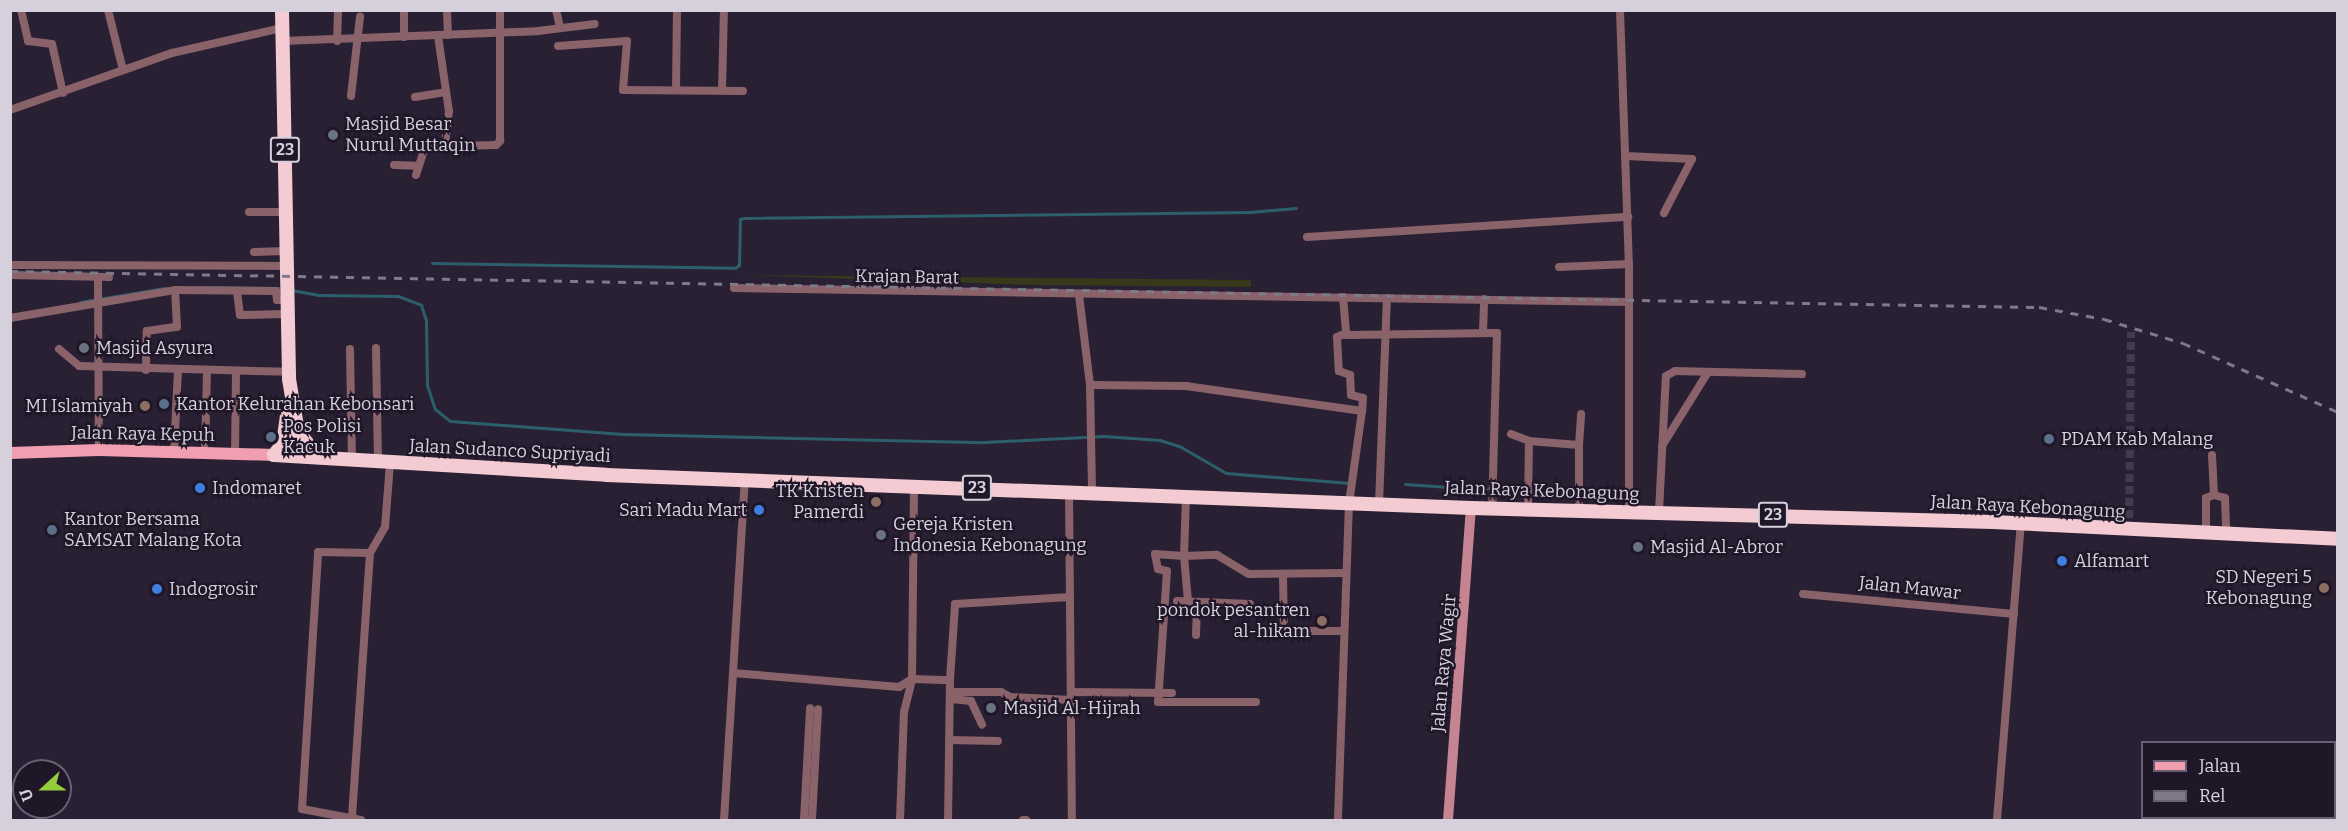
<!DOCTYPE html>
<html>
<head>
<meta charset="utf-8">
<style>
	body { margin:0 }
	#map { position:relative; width:2348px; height:831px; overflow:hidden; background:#292033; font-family:Bitter,serif }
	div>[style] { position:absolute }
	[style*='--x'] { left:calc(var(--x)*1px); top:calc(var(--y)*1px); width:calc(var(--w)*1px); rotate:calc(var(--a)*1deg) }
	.green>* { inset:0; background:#373a1a }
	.stream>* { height:3px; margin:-1.5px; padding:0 1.5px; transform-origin:1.5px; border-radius:1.5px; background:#2c5f6b }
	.street-tunnel>* { height:8px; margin-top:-4px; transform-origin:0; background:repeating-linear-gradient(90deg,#433a4c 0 8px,transparent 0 12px) }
	.street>* { height:8px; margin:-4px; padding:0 4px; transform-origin:4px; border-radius:4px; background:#8a626a }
	.secondary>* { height:10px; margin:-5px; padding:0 5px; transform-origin:5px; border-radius:5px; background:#c48492 }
	.primary>* { height:12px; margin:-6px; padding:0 6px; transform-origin:6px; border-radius:6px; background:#f19fb0 }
	.highway>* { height:14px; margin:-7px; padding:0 7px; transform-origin:7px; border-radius:7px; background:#f4cbd3 }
	.rail>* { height:3px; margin-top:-1.5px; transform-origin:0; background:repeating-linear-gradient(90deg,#807989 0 8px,transparent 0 16px) }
	.dots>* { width:16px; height:16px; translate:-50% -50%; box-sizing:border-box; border:3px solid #1f1628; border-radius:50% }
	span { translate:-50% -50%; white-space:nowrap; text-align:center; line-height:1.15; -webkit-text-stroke:4.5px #1f1628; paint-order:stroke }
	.shield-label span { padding:2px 4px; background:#1f1628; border:2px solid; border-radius:4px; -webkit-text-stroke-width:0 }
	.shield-label { font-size:16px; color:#d6d0dd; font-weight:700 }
	.poi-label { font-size:18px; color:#d6d0dd }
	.left { translate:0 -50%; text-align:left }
	.right { translate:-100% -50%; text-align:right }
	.street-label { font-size:18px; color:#d6d0dd }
	.frame { position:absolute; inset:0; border:12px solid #d6d0dd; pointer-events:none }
	.legend { position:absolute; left:2141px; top:741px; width:195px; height:78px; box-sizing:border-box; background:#1f1628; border:2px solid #686070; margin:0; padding:8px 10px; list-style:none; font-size:18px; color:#d6d0dd }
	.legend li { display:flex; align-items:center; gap:12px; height:30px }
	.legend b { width:30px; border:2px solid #686070 }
	.north { position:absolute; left:12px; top:759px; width:60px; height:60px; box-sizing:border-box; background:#1f1628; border:2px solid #686070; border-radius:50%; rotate:249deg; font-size:16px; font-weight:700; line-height:24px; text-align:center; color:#d6d0dd }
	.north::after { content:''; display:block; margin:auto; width:21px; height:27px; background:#94cc3c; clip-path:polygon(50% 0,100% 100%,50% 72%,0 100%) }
</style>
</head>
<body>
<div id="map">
	<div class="green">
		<i style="clip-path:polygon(739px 275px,1251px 280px,1251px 287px,1034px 285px)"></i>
	</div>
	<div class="stream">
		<i style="--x:432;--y:263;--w:303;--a:0.9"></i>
		<i style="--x:735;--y:268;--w:5;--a:-37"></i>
		<i style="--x:739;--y:265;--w:46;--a:-88.8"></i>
		<i style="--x:740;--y:219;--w:4;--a:-14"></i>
		<i style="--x:744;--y:218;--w:506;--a:-0.68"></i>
		<i style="--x:1250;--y:212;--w:46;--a:-5"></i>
		<i style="--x:196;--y:287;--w:83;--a:0.7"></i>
		<i style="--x:291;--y:290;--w:27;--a:10"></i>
		<i style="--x:318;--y:295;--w:80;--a:0.7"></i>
		<i style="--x:398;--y:296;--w:25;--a:21"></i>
		<i style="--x:421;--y:305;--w:16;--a:72"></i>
		<i style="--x:426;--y:320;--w:65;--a:89.1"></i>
		<i style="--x:427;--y:385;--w:25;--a:72"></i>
		<i style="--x:435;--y:409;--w:19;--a:39"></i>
		<i style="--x:450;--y:421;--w:173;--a:4.3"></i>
		<i style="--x:623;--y:434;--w:361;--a:1.3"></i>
		<i style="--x:984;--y:442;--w:120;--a:-2.9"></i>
		<i style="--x:1104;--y:436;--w:56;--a:4.1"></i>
		<i style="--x:1160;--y:440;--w:22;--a:18"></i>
		<i style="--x:1181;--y:447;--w:52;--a:30"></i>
		<i style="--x:1226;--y:473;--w:124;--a:4.6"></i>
		<i style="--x:80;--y:302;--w:86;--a:-9.4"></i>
		<i style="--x:1405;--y:484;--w:223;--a:3.9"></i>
	</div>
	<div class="street-tunnel">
		<i style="--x:2129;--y:530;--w:198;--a:-89.4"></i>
	</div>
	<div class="street">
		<i style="--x:21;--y:10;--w:32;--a:77"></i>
		<i style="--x:28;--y:41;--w:24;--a:7"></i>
		<i style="--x:52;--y:44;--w:50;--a:77.3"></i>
		<i style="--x:108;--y:10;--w:62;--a:76"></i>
		<i style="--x:447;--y:10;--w:25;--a:88"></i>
		<i style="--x:556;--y:10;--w:18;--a:77"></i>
		<i style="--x:1620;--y:10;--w:254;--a:88"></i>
		<i style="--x:1629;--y:264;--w:248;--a:90"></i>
		<i style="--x:438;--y:36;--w:76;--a:81.7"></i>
		<i style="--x:449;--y:111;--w:35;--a:97"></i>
		<i style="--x:404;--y:37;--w:27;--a:-90"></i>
		<i style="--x:282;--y:41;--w:256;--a:-2.2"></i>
		<i style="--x:538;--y:31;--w:57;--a:-7"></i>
		<i style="--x:337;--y:41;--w:31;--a:-88"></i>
		<i style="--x:558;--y:46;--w:69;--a:-4.1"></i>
		<i style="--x:627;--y:41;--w:49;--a:94.7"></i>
		<i style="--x:623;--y:90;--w:120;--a:0.5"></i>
		<i style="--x:676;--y:90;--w:80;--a:-89.3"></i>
		<i style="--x:722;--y:90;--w:80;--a:-88.6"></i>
		<i style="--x:351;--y:96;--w:80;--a:-83.5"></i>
		<i style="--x:415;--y:97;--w:31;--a:-9"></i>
		<i style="--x:10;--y:110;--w:172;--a:-19.4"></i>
		<i style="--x:172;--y:53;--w:113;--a:-12.8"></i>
		<i style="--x:1625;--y:156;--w:67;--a:2.6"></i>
		<i style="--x:1692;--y:159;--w:61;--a:117.4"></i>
		<i style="--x:394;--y:165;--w:24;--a:2"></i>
		<i style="--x:416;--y:175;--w:29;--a:-72"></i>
		<i style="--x:425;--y:147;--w:71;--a:-1.6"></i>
		<i style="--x:496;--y:145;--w:6;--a:-45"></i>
		<i style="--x:500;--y:141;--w:131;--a:-90"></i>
		<i style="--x:249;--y:212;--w:37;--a:0"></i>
		<i style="--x:1307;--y:237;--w:322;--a:-3.6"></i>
		<i style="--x:254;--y:252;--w:32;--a:-2"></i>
		<i style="--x:10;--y:265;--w:276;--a:0.2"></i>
		<i style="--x:1559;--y:267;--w:70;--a:-2.5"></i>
		<i style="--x:10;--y:275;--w:99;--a:1.2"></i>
		<i style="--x:98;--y:277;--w:173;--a:89.7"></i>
		<i style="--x:734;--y:288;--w:895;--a:0.9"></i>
		<i style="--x:237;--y:291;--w:24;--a:83"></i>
		<i style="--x:240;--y:315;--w:47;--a:-1.2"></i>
		<i style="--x:1079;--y:295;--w:91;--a:83"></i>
		<i style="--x:1090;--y:385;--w:107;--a:88.9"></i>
		<i style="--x:1343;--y:297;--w:36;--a:85"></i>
		<i style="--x:1346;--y:333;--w:10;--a:156"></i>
		<i style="--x:1337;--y:337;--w:34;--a:87"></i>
		<i style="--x:1339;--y:371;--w:12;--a:20"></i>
		<i style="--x:1350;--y:375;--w:20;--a:87"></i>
		<i style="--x:1351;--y:395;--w:12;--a:14"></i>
		<i style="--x:1363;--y:398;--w:13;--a:94"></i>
		<i style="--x:10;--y:318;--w:167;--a:-9.6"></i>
		<i style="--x:175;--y:290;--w:101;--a:0.6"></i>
		<i style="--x:276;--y:291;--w:9;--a:84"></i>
		<i style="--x:277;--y:300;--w:10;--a:0"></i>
		<i style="--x:1483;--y:332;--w:33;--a:-88"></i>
		<i style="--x:1346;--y:335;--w:151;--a:-0.8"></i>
		<i style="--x:1497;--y:333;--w:175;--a:91.6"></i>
		<i style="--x:376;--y:348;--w:114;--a:89"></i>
		<i style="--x:59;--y:349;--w:26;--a:40"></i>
		<i style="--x:79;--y:366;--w:210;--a:1.6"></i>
		<i style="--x:350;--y:349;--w:111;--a:89"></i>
		<i style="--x:146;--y:370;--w:39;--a:-89"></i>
		<i style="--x:147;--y:331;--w:30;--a:-8"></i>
		<i style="--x:177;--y:327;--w:37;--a:-93"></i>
		<i style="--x:1090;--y:385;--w:96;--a:0.6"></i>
		<i style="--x:1186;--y:386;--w:178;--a:8.1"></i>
		<i style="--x:1362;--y:411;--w:93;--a:98"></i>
		<i style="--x:1349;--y:503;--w:317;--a:92"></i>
		<i style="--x:1511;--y:434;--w:19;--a:21"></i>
		<i style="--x:1579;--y:445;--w:31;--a:-86"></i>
		<i style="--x:1662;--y:446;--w:87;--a:-58.1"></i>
		<i style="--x:174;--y:452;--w:81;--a:-87.2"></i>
		<i style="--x:205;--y:453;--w:82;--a:-88.6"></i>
		<i style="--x:235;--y:454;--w:82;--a:-89.3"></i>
		<i style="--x:2212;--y:455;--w:40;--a:87.1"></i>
		<i style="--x:1069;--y:491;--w:329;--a:89.5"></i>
		<i style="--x:1186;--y:496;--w:60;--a:91.9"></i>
		<i style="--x:1184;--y:556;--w:33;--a:-2"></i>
		<i style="--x:1217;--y:555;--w:37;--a:31"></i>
		<i style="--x:1249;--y:574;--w:97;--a:-0.6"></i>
		<i style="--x:1379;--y:504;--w:206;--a:-87.8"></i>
		<i style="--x:1528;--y:509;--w:68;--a:-89.2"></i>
		<i style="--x:1529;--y:441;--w:50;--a:4.6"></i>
		<i style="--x:1579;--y:445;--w:65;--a:90"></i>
		<i style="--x:1659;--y:512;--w:136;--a:-87.1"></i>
		<i style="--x:1666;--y:376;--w:10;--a:-29"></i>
		<i style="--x:1675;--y:371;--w:127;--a:1.4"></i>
		<i style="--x:2206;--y:533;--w:35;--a:-90"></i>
		<i style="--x:2206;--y:498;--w:9;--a:-21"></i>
		<i style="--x:2214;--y:495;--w:11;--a:15"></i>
		<i style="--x:2225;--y:498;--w:36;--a:88"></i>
		<i style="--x:1283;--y:576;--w:55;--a:89"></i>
		<i style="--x:1284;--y:631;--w:59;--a:0"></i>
		<i style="--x:1803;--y:594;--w:212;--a:5.4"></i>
		<i style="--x:1177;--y:601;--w:73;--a:2.4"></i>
		<i style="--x:1188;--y:601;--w:45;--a:-95.1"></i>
		<i style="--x:1184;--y:556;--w:29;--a:-176"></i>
		<i style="--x:1155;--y:554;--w:15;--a:79"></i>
		<i style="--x:1158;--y:569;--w:9;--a:13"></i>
		<i style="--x:1167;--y:571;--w:131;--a:93.9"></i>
		<i style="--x:1158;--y:702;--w:98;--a:0"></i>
		<i style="--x:1196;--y:635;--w:33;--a:-88"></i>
		<i style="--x:733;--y:673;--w:167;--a:4.8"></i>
		<i style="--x:899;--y:687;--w:15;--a:-32"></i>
		<i style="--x:912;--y:679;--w:38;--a:2"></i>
		<i style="--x:950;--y:680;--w:140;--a:90.8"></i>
		<i style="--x:950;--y:680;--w:76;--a:-86.2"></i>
		<i style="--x:955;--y:604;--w:115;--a:-3.5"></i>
		<i style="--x:951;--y:692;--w:50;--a:0"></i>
		<i style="--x:1001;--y:692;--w:10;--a:29"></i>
		<i style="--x:1010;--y:697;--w:62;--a:2.8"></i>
		<i style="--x:1071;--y:692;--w:101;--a:0.6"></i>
		<i style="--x:951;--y:699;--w:20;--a:6"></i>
		<i style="--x:971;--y:701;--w:26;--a:65"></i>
		<i style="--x:949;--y:740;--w:49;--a:1.2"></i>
		<i style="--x:352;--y:817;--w:265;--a:-86.1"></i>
		<i style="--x:370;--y:553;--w:30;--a:-60"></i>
		<i style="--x:385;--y:527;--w:64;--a:-85.5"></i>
		<i style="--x:361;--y:820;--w:60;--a:-169.4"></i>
		<i style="--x:302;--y:809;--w:257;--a:-86.4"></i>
		<i style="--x:318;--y:552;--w:52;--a:1.1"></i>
		<i style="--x:724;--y:820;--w:341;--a:-86.5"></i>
		<i style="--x:804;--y:820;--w:112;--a:-86.9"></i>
		<i style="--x:812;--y:820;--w:111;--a:-86.9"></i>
		<i style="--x:900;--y:820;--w:108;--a:-87.9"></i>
		<i style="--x:904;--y:712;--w:34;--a:-76"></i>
		<i style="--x:912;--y:679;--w:193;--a:-89.4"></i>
		<i style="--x:1023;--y:820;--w:3;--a:0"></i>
		<i style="--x:1997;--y:820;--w:297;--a:-85.4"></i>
	</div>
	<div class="secondary">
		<i style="--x:1448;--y:820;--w:313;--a:-85.8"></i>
	</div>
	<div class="primary">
		<i style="--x:10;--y:453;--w:89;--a:-1.9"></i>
		<i style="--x:99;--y:450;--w:175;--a:1.6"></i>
	</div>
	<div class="highway">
		<i style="--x:282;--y:10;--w:369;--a:88.9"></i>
		<i style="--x:289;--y:379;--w:54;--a:80.4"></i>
		<i style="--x:298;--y:432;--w:33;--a:50"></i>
		<i style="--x:274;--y:455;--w:333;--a:3.4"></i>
		<i style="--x:606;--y:475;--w:866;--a:2.18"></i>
		<i style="--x:1471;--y:508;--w:522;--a:1.54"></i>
		<i style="--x:1993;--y:522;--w:345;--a:2.8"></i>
		<i style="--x:274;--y:455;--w:14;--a:-51"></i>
		<i style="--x:283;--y:444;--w:35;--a:-82"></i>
	</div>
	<div class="rail">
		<i style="--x:10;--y:271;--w:2029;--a:1.02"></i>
		<i style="--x:2039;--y:307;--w:66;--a:10.5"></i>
		<i style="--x:2104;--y:319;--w:83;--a:16.9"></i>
		<i style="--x:2183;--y:343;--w:170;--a:24"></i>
	</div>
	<div class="dots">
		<i style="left:333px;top:135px;background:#6b7280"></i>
		<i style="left:84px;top:348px;background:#6b7280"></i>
		<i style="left:164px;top:404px;background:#5c6f8a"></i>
		<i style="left:145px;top:406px;background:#8d6e63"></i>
		<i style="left:271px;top:437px;background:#5c6f8a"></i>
		<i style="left:2049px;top:439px;background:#5c6f8a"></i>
		<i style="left:200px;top:488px;background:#3f7fe0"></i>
		<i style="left:876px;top:502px;background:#8d6e63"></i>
		<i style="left:759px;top:510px;background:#3f7fe0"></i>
		<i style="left:52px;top:530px;background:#5c6f8a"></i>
		<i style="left:881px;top:535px;background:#6b7280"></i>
		<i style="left:1638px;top:547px;background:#6b7280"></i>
		<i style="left:2062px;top:561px;background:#3f7fe0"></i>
		<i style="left:2324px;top:588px;background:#8d6e63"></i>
		<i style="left:157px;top:589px;background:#3f7fe0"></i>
		<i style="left:1322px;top:621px;background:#8d6e63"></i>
		<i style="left:991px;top:708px;background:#6b7280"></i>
	</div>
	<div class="shield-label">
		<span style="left:285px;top:150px">23</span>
		<span style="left:977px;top:488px">23</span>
		<span style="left:1773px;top:515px">23</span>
	</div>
	<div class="poi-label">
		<span class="left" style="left:345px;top:135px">Masjid Besar<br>Nurul Muttaqin</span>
		<span class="left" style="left:96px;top:348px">Masjid Asyura</span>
		<span class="left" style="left:176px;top:404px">Kantor Kelurahan Kebonsari</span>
		<span class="right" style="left:133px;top:406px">MI Islamiyah</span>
		<span class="left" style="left:283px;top:437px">Pos Polisi<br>Kacuk</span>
		<span class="left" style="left:2061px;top:439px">PDAM Kab Malang</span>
		<span class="left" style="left:212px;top:488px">Indomaret</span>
		<span class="right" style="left:864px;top:502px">TK Kristen<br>Pamerdi</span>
		<span class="right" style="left:747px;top:510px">Sari Madu Mart</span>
		<span class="left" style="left:64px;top:530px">Kantor Bersama<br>SAMSAT Malang Kota</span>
		<span class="left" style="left:893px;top:535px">Gereja Kristen<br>Indonesia Kebonagung</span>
		<span class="left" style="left:1650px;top:547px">Masjid Al-Abror</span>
		<span class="left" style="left:2074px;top:561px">Alfamart</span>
		<span class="right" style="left:2312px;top:588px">SD Negeri 5<br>Kebonagung</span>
		<span class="left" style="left:169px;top:589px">Indogrosir</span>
		<span class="right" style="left:1310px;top:621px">pondok pesantren<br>al-hikam</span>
		<span class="left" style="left:1003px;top:708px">Masjid Al-Hijrah</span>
	</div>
	<div class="street-label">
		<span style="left:907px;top:277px;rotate:1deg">Krajan Barat</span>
		<span style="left:143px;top:434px;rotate:1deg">Jalan Raya Kepuh</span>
		<span style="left:510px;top:451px;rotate:3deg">Jalan Sudanco Supriyadi</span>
		<span style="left:1542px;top:491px;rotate:2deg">Jalan Raya Kebonagung</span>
		<span style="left:2028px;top:507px;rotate:3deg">Jalan Raya Kebonagung</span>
		<span style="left:1910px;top:588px;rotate:6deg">Jalan Mawar</span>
		<span style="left:1444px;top:663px;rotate:-85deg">Jalan Raya Wagir</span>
	</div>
	<div class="frame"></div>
	<ul class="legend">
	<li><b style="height:8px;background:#f19fb0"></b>Jalan</li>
	<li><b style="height:8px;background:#807989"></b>Rel</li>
	</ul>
	<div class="north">U</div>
</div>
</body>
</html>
